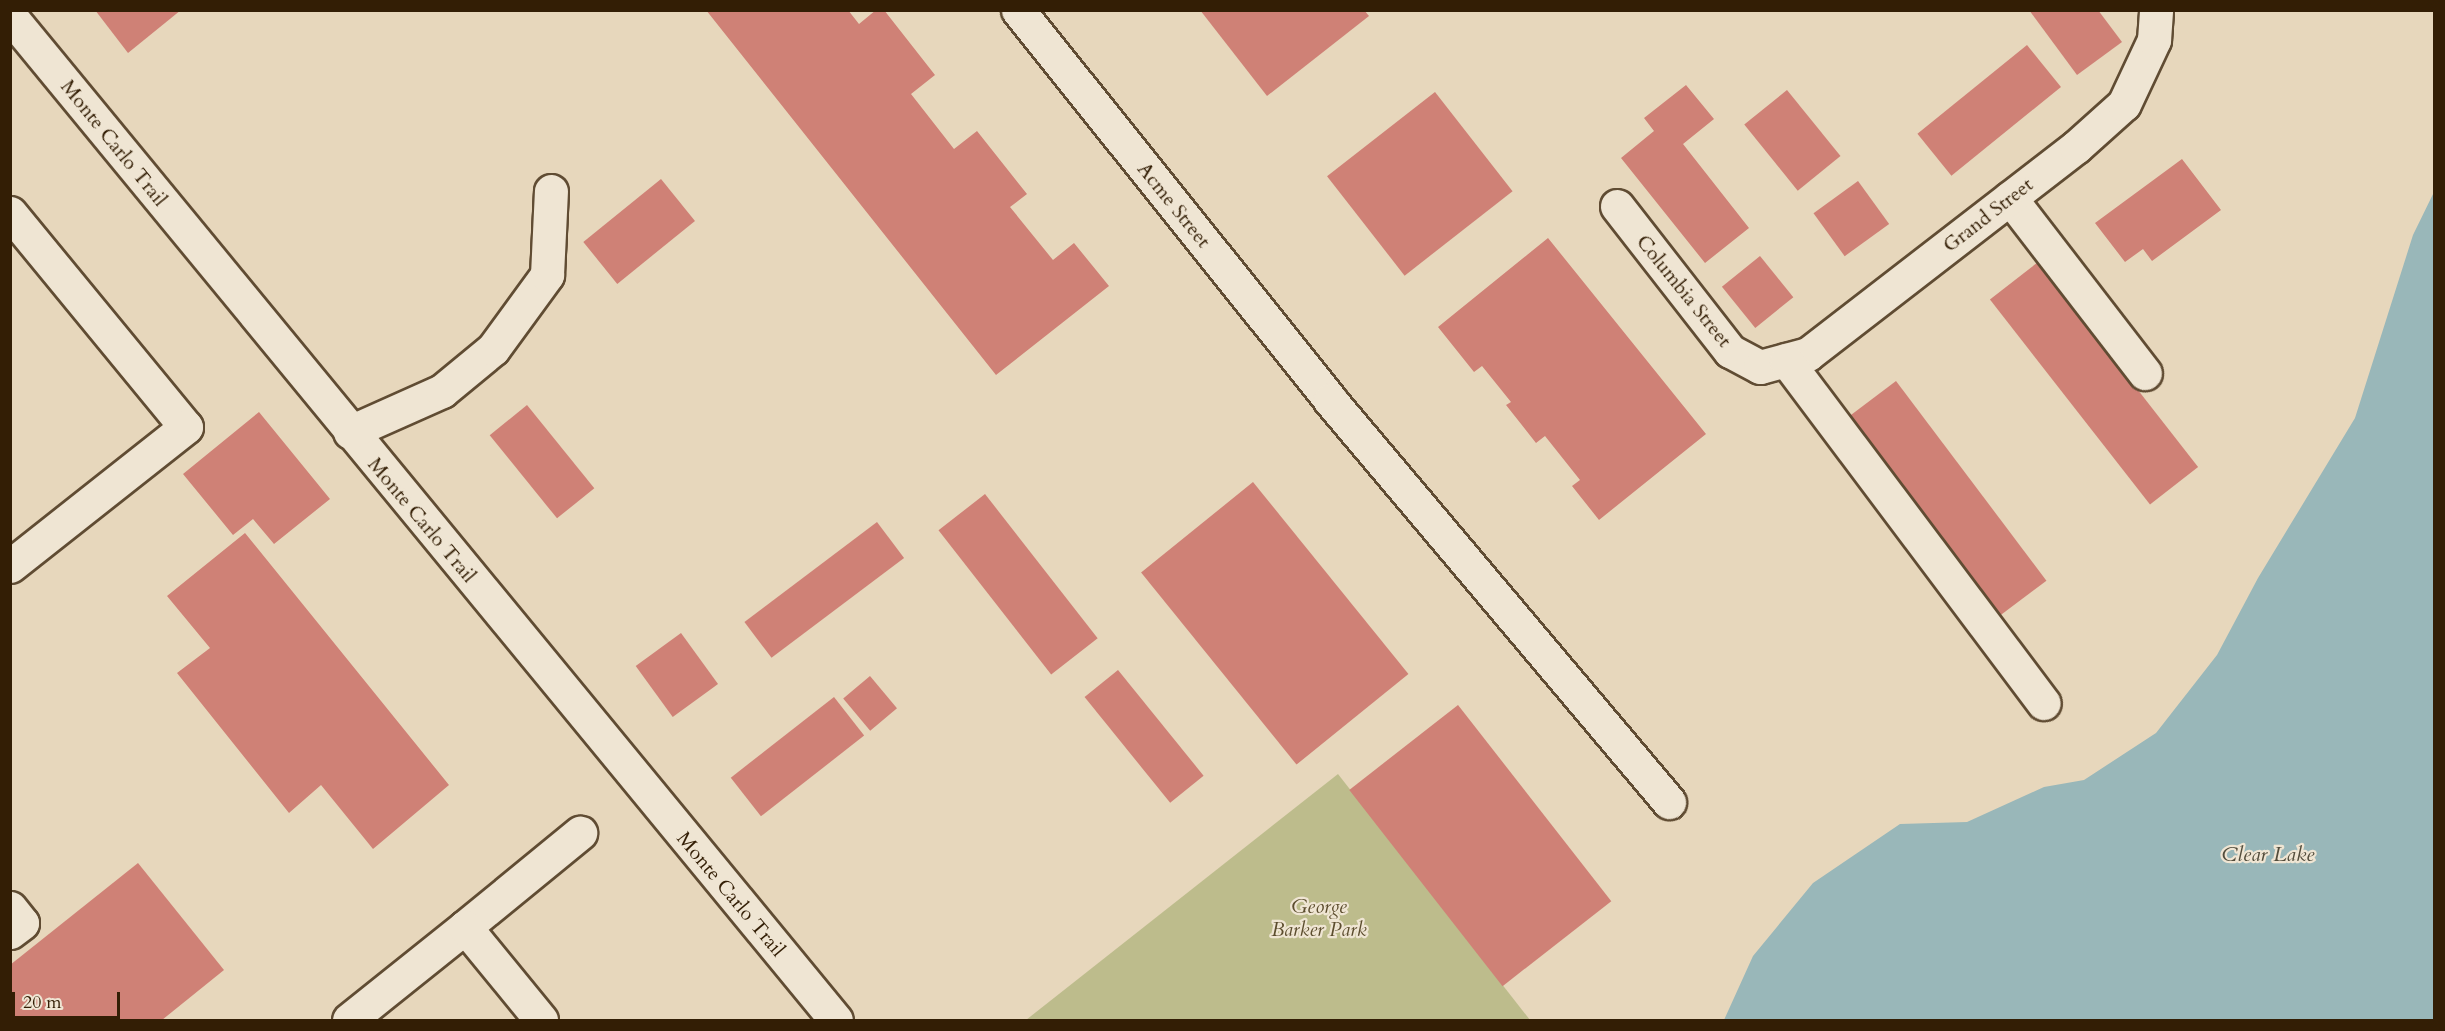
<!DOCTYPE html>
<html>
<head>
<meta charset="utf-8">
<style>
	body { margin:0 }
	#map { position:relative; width:2445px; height:1031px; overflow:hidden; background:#e7d7bc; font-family:Cardo,serif }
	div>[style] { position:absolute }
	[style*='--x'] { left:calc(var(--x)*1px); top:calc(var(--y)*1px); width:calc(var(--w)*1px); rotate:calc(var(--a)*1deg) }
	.green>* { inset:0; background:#bdbc8c }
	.water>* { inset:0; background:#99b7b9 }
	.building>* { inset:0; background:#cf8176; transform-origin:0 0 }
	.roads { filter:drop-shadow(2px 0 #604c33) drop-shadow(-2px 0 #604c33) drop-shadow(0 2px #604c33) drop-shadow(0 -2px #604c33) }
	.minor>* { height:33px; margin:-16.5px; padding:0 16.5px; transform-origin:16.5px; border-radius:16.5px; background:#efe5d3 }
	span { translate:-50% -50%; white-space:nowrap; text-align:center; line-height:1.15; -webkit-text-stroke:4.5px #efe5d3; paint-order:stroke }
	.street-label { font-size:20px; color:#331e05 }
	.park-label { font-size:20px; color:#5c4d2e; font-style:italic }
	.water-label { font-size:21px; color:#524c3b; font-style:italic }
	.frame { position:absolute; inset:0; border:12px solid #331e05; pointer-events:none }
	.scale { position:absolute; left:12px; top:992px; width:108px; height:27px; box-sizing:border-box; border:3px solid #331e05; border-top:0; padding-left:8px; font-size:18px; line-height:21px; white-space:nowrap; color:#331e05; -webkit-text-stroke:4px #efe5d3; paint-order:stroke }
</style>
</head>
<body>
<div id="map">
	<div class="green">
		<i style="clip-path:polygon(1338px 774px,1530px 1020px,1026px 1020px)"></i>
	</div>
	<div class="water">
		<i style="clip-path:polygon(2434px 192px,2434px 1020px,1724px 1020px,1753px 956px,1813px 883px,1900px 824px,1967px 822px,2044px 787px,2084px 780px,2156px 733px,2217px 655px,2258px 578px,2355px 418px,2413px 235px)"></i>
	</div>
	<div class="building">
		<i style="clip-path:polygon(95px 10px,181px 10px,128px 53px)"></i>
		<i style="clip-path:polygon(706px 10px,848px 10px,859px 24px,876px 10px,884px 10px,935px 75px,911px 94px,954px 149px,977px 131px,1027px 194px,1010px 207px,1053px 260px,1074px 243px,1109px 286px,996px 375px)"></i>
		<i style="clip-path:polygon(1200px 10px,1364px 10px,1369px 16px,1267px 96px)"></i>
		<i style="clip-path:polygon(2029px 10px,2098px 10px,2122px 42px,2077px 75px)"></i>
		<i style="left:2027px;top:45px;width:54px;height:141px;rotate:51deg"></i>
		<i style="clip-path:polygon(1686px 85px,1714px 119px,1683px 144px,1749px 228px,1705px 263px,1621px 158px,1654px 131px,1644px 118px)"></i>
		<i style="left:1787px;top:90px;width:85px;height:55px;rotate:51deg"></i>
		<i style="left:1435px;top:92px;width:126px;height:137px;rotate:52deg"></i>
		<i style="clip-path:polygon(2182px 159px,2221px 210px,2152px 261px,2143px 249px,2125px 262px,2095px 223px)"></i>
		<i style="left:661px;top:179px;width:54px;height:100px;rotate:51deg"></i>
		<i style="left:1858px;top:181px;width:53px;height:55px;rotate:54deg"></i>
		<i style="clip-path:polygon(1548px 238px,1706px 434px,1599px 520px,1572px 486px,1580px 480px,1545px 436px,1536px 443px,1506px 405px,1511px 402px,1482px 366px,1474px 372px,1438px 327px)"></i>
		<i style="left:1760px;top:256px;width:53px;height:49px;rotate:51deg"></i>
		<i style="left:2038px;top:262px;width:260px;height:61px;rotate:52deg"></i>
		<i style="left:1896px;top:381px;width:250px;height:61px;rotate:53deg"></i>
		<i style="left:527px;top:405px;width:107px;height:48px;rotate:51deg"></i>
		<i style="clip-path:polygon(259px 412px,330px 499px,274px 544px,253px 519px,233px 535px,183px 474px)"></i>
		<i style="left:1253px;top:482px;width:247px;height:144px;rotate:51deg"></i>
		<i style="left:985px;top:494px;width:183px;height:59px;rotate:52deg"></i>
		<i style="left:877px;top:522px;width:45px;height:166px;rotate:53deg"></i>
		<i style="clip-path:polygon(245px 533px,449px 785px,373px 849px,321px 785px,289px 813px,177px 673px,210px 648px,167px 596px)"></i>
		<i style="left:681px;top:633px;width:63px;height:56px;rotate:54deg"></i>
		<i style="left:1118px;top:670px;width:136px;height:43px;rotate:51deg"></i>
		<i style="left:870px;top:676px;width:42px;height:35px;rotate:50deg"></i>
		<i style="left:834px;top:697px;width:49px;height:131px;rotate:52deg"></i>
		<i style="left:1458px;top:705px;width:249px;height:138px;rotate:52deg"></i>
		<i style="clip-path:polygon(138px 863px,224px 970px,162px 1020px,10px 1020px,10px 965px)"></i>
	</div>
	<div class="roads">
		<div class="minor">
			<i style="--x:1018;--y:10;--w:499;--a:51.3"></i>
			<i style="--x:1330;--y:400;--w:526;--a:49.86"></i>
			<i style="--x:10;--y:16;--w:1300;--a:50.56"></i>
			<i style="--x:2010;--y:198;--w:221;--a:52.4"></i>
			<i style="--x:1617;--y:206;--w:184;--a:52.1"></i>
			<i style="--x:1730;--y:351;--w:34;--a:28"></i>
			<i style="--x:1760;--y:367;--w:50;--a:-15.2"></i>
			<i style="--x:1808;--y:354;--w:339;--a:-37.7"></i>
			<i style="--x:2076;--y:147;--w:64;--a:-41.9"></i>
			<i style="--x:2124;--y:104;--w:71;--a:-64.9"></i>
			<i style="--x:2154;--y:40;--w:30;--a:-86"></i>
			<i style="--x:10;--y:213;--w:277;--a:50.6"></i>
			<i style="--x:186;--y:427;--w:224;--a:141.7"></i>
			<i style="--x:1786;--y:360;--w:429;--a:53.1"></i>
			<i style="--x:350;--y:432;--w:101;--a:-24"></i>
			<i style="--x:442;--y:391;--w:66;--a:-39.5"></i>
			<i style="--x:493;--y:349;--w:92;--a:-53.9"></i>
			<i style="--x:547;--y:275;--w:84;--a:-87.3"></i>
			<i style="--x:10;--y:908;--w:19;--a:51"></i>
			<i style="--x:22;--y:923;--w:15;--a:143"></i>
			<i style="--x:465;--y:927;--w:149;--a:-39.3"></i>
			<i style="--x:349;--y:1020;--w:149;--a:-38.7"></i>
			<i style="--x:465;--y:927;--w:120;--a:50.7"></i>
		</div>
	</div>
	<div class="street-label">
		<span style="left:114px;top:143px;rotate:51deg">Monte Carlo Trail</span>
		<span style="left:1174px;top:205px;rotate:51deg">Acme Street</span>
		<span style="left:1988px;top:215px;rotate:-38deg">Grand Street</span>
		<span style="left:1684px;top:291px;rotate:51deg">Columbia Street</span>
		<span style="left:422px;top:520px;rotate:50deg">Monte Carlo Trail</span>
		<span style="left:731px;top:894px;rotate:50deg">Monte Carlo Trail</span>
	</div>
	<div class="park-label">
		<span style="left:1319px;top:918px">George<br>Barker Park</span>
	</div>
	<div class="water-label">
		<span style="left:2268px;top:855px">Clear Lake</span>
	</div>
	<div class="frame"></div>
	<div class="scale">20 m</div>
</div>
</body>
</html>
